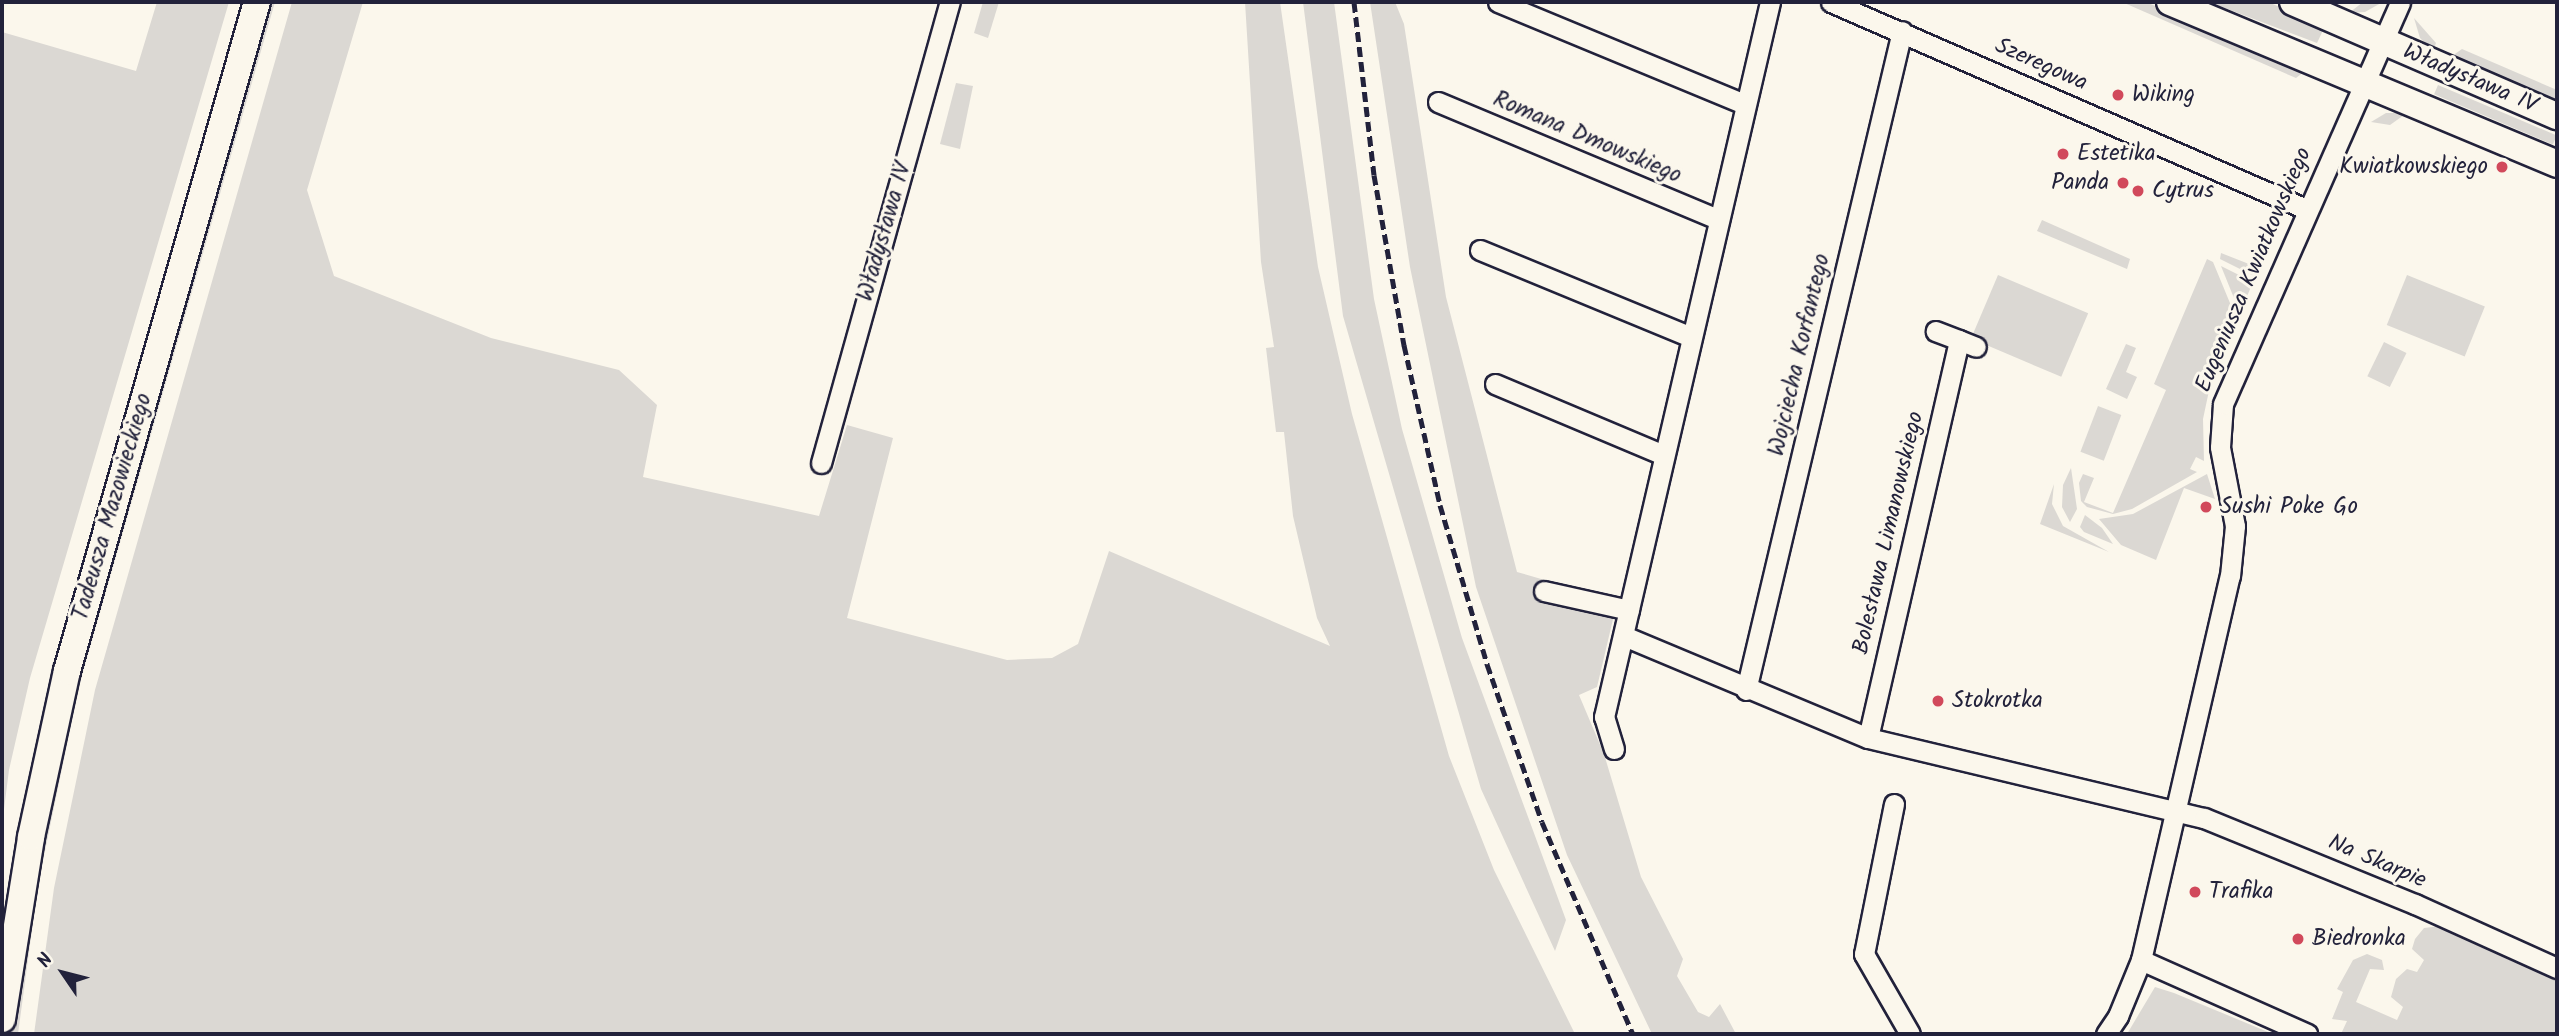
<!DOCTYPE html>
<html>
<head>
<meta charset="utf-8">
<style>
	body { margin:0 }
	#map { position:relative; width:2559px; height:1036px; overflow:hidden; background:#fbf7ec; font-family:Kalam,sans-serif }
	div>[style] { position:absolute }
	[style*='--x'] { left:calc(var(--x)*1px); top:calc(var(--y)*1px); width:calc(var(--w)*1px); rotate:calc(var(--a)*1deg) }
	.green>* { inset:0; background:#dbd8d3; transform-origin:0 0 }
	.roads { filter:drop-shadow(2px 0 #22223b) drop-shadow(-2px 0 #22223b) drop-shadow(0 2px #22223b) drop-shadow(0 -2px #22223b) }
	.minor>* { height:19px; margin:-9.5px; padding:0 9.5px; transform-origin:9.5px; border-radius:9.5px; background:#fbf7ec }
	.secondary>* { height:26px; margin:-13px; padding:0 13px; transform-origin:13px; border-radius:13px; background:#fbf7ec }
	.rail>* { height:5px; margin-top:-2.5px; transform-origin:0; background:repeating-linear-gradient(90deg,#22223b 0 10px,transparent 0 15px) }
	.dots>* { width:19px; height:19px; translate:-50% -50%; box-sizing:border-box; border:4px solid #fbf7ec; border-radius:50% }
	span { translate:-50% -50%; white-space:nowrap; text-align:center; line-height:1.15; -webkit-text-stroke:6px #fbf7ec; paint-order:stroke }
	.street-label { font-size:23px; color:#22223b }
	.poi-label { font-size:23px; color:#22223b }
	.left { translate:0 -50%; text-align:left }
	.right { translate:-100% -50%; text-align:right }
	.frame { position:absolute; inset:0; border:4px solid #22223b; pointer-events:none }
	.north { position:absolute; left:28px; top:938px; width:70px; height:70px; -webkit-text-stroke:5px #fbf7ec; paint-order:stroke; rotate:305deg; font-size:19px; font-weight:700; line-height:28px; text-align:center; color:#22223b }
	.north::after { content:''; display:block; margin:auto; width:24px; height:32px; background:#22223b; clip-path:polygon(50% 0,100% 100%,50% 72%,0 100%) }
</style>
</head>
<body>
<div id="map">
	<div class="green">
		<i style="clip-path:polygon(157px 2px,229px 2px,30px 678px,9px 770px,2px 825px,2px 32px,136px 71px)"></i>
		<i style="clip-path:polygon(266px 2px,275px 2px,79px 686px,38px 885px,18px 1034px,9px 1034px,48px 783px)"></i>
		<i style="clip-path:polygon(292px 2px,363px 2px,307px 190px,334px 276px,491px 338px,619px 370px,657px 405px,643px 477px,819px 516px,847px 425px,893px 438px,847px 618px,1007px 660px,1052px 658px,1078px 644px,1109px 551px,1330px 646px,1317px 618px,1293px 516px,1284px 432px,1276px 432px,1266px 348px,1274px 347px,1261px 262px,1245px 2px,1280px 2px,1318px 267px,1352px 414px,1449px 756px,1494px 870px,1575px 1034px,34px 1034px,54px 888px,95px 690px)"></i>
		<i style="clip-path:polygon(983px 2px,999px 2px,988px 38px,974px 33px)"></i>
		<i style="clip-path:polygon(1303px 2px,1334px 2px,1374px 299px,1402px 429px,1462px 638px,1566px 920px,1555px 951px,1481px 789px,1343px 316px)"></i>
		<i style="clip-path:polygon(1370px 2px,1395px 2px,1404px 24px,1446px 297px,1517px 572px,1555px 583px,1553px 601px,1614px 615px,1597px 687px,1579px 695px,1604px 754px,1641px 877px,1683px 959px,1677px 976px,1698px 1012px,1709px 1017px,1720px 1004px,1736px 1034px,1652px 1034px,1567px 855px,1476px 587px,1410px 267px)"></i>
		<i style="clip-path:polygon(2122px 2px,2146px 2px,2305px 71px,2296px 78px)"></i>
		<i style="clip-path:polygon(2209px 2px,2268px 2px,2325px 26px,2317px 43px)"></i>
		<i style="clip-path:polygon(2363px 2px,2381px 3px,2365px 12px,2349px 13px)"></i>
		<i style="clip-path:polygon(2414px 18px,2436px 43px,2433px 51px,2420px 38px)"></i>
		<i style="clip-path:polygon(2462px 49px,2557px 90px,2557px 105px,2449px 58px)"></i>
		<i style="clip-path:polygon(956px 83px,973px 86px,960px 149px,940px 144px)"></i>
		<i style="left:2438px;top:85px;width:129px;height:10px;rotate:23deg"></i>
		<i style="clip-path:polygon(2386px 113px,2398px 113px,2404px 115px,2390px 125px,2371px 122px)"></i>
		<i style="clip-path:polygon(2042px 220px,2130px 259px,2127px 269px,2037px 231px)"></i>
		<i style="clip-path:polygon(2258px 244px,2267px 248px,2256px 277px,2220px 259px,2221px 253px,2249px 264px)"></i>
		<i style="clip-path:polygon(2207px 259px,2213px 262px,2237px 320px,2210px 386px,2203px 419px,2204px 461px,2196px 457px,2190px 469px,2197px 472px,2132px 509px,2113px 514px,2087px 507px,2081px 501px,2079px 483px,2083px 474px,2094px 478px,2084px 502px,2113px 513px,2166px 390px,2154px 384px)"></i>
		<i style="clip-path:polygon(2221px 266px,2253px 282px,2240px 313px)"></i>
		<i style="left:1998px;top:275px;width:98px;height:69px;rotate:23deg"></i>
		<i style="left:2407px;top:275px;width:84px;height:54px;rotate:22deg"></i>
		<i style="left:2384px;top:342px;width:25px;height:38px;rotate:26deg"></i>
		<i style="clip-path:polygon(2126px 344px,2136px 348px,2126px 372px,2137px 377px,2127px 399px,2106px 389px)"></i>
		<i style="left:2098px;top:406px;width:25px;height:49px;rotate:21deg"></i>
		<i style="clip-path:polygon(2071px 468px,2077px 509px,2070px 522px,2062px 507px,2063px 485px)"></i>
		<i style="clip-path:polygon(2207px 474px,2215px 499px,2184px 488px,2156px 560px,2121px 545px,2099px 519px,2133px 514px)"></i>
		<i style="clip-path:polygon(2054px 484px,2052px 504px,2063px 526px,2109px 552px,2040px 524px)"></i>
		<i style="clip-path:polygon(2085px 515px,2102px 528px,2113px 544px,2084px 532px,2080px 527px)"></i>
		<i style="clip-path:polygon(2441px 926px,2557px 978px,2557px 1034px,2341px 1034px,2347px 1021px,2332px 1019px,2343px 992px,2337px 989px,2353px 960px,2367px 954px,2382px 960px,2384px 970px,2370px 969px,2356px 1002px,2397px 1020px,2403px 1007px,2391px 997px,2396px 979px,2407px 969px,2417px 972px,2424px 960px,2412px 949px,2415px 939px,2424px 928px)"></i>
		<i style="clip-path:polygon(2155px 987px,2174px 993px,2273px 1034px,2127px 1034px)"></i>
	</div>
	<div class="roads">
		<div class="minor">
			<i style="--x:1498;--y:2;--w:266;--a:22.5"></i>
			<i style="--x:1831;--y:2;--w:518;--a:23.55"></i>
			<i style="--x:1438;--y:102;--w:303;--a:22.7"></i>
			<i style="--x:1480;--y:250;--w:228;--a:22.4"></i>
			<i style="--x:1959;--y:340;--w:18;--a:22"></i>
			<i style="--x:1495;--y:384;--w:183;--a:22.8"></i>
			<i style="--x:821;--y:463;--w:479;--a:-74.4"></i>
			<i style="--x:1544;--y:591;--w:87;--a:12.6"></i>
			<i style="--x:1624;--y:636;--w:264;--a:22.7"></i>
			<i style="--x:1868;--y:738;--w:345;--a:13.4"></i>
			<i style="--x:2204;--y:818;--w:228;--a:22.2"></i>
			<i style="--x:2415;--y:904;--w:156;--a:24.3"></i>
			<i style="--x:1746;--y:690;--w:677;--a:-76.68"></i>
			<i style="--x:1868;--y:738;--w:408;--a:-77.1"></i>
			<i style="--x:1959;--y:340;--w:25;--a:-159"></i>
			<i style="--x:1614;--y:749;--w:34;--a:-107"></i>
			<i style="--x:1604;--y:717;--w:734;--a:-76.93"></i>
			<i style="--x:1894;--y:804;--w:153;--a:101.3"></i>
			<i style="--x:1864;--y:954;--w:92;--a:60.1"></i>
			<i style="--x:2141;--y:960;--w:182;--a:24"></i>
			<i style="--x:2106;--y:1034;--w:22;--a:-56"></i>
			<i style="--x:2118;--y:1016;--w:61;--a:-67.7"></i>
			<i style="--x:2141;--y:960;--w:394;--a:-77"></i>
			<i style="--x:2230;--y:576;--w:50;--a:-84.3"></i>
			<i style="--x:2235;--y:526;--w:80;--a:-100.8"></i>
			<i style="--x:2220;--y:447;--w:43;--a:-86"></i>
			<i style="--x:2223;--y:404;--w:439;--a:-66.2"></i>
		</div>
		<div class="secondary">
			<i style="--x:2170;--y:2;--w:420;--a:22.7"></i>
			<i style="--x:2293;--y:2;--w:288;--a:23.4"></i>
			<i style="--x:2;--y:1019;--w:184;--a:-80.9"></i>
			<i style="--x:31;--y:837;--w:170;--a:-77.8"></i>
			<i style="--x:67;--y:671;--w:695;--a:-74.15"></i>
		</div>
	</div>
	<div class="rail">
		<i style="--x:1354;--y:2;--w:174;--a:83.4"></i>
		<i style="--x:1374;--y:175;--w:173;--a:80"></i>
		<i style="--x:1404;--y:345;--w:164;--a:77.3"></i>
		<i style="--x:1440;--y:505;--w:166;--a:73.5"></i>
		<i style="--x:1487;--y:664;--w:167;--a:70.8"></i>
		<i style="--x:1542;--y:822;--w:231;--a:66.8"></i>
	</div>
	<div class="dots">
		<i style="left:2118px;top:95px;background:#d1495b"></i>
		<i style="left:2063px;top:154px;background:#d1495b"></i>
		<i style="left:2502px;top:167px;background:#d1495b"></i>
		<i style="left:2123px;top:183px;background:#d1495b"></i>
		<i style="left:2138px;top:191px;background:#d1495b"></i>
		<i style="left:2206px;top:507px;background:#d1495b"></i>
		<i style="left:1938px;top:701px;background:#d1495b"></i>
		<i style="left:2195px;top:892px;background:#d1495b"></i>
		<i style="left:2298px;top:939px;background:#d1495b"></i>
	</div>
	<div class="street-label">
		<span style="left:2041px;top:65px;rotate:24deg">Szeregowa</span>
		<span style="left:2470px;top:79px;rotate:23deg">Władysława IV</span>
		<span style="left:1587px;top:138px;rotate:23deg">Romana Dmowskiego</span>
		<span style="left:885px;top:232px;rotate:-74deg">Władysława IV</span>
		<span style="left:2254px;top:270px;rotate:-67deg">Eugeniusza Kwiatkowskiego</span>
		<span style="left:1800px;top:355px;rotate:-77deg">Wojciecha Korfantego</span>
		<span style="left:113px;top:507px;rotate:-74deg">Tadeusza Mazowieckiego</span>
		<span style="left:1889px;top:533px;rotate:-77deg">Bolesława Limanowskiego</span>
		<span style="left:2377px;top:862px;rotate:23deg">Na Skarpie</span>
	</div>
	<div class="poi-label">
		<span class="left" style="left:2132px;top:95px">Wiking</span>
		<span class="left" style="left:2077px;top:154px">Estetika</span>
		<span class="right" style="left:2488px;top:167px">Kwiatkowskiego</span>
		<span class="right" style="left:2109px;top:183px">Panda</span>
		<span class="left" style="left:2152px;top:191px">Cytrus</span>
		<span class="left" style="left:2220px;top:507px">Sushi Poke Go</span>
		<span class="left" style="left:1952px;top:701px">Stokrotka</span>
		<span class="left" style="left:2209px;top:892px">Trafika</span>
		<span class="left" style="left:2312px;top:939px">Biedronka</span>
	</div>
	<div class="frame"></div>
	<div class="north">N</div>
</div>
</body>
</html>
